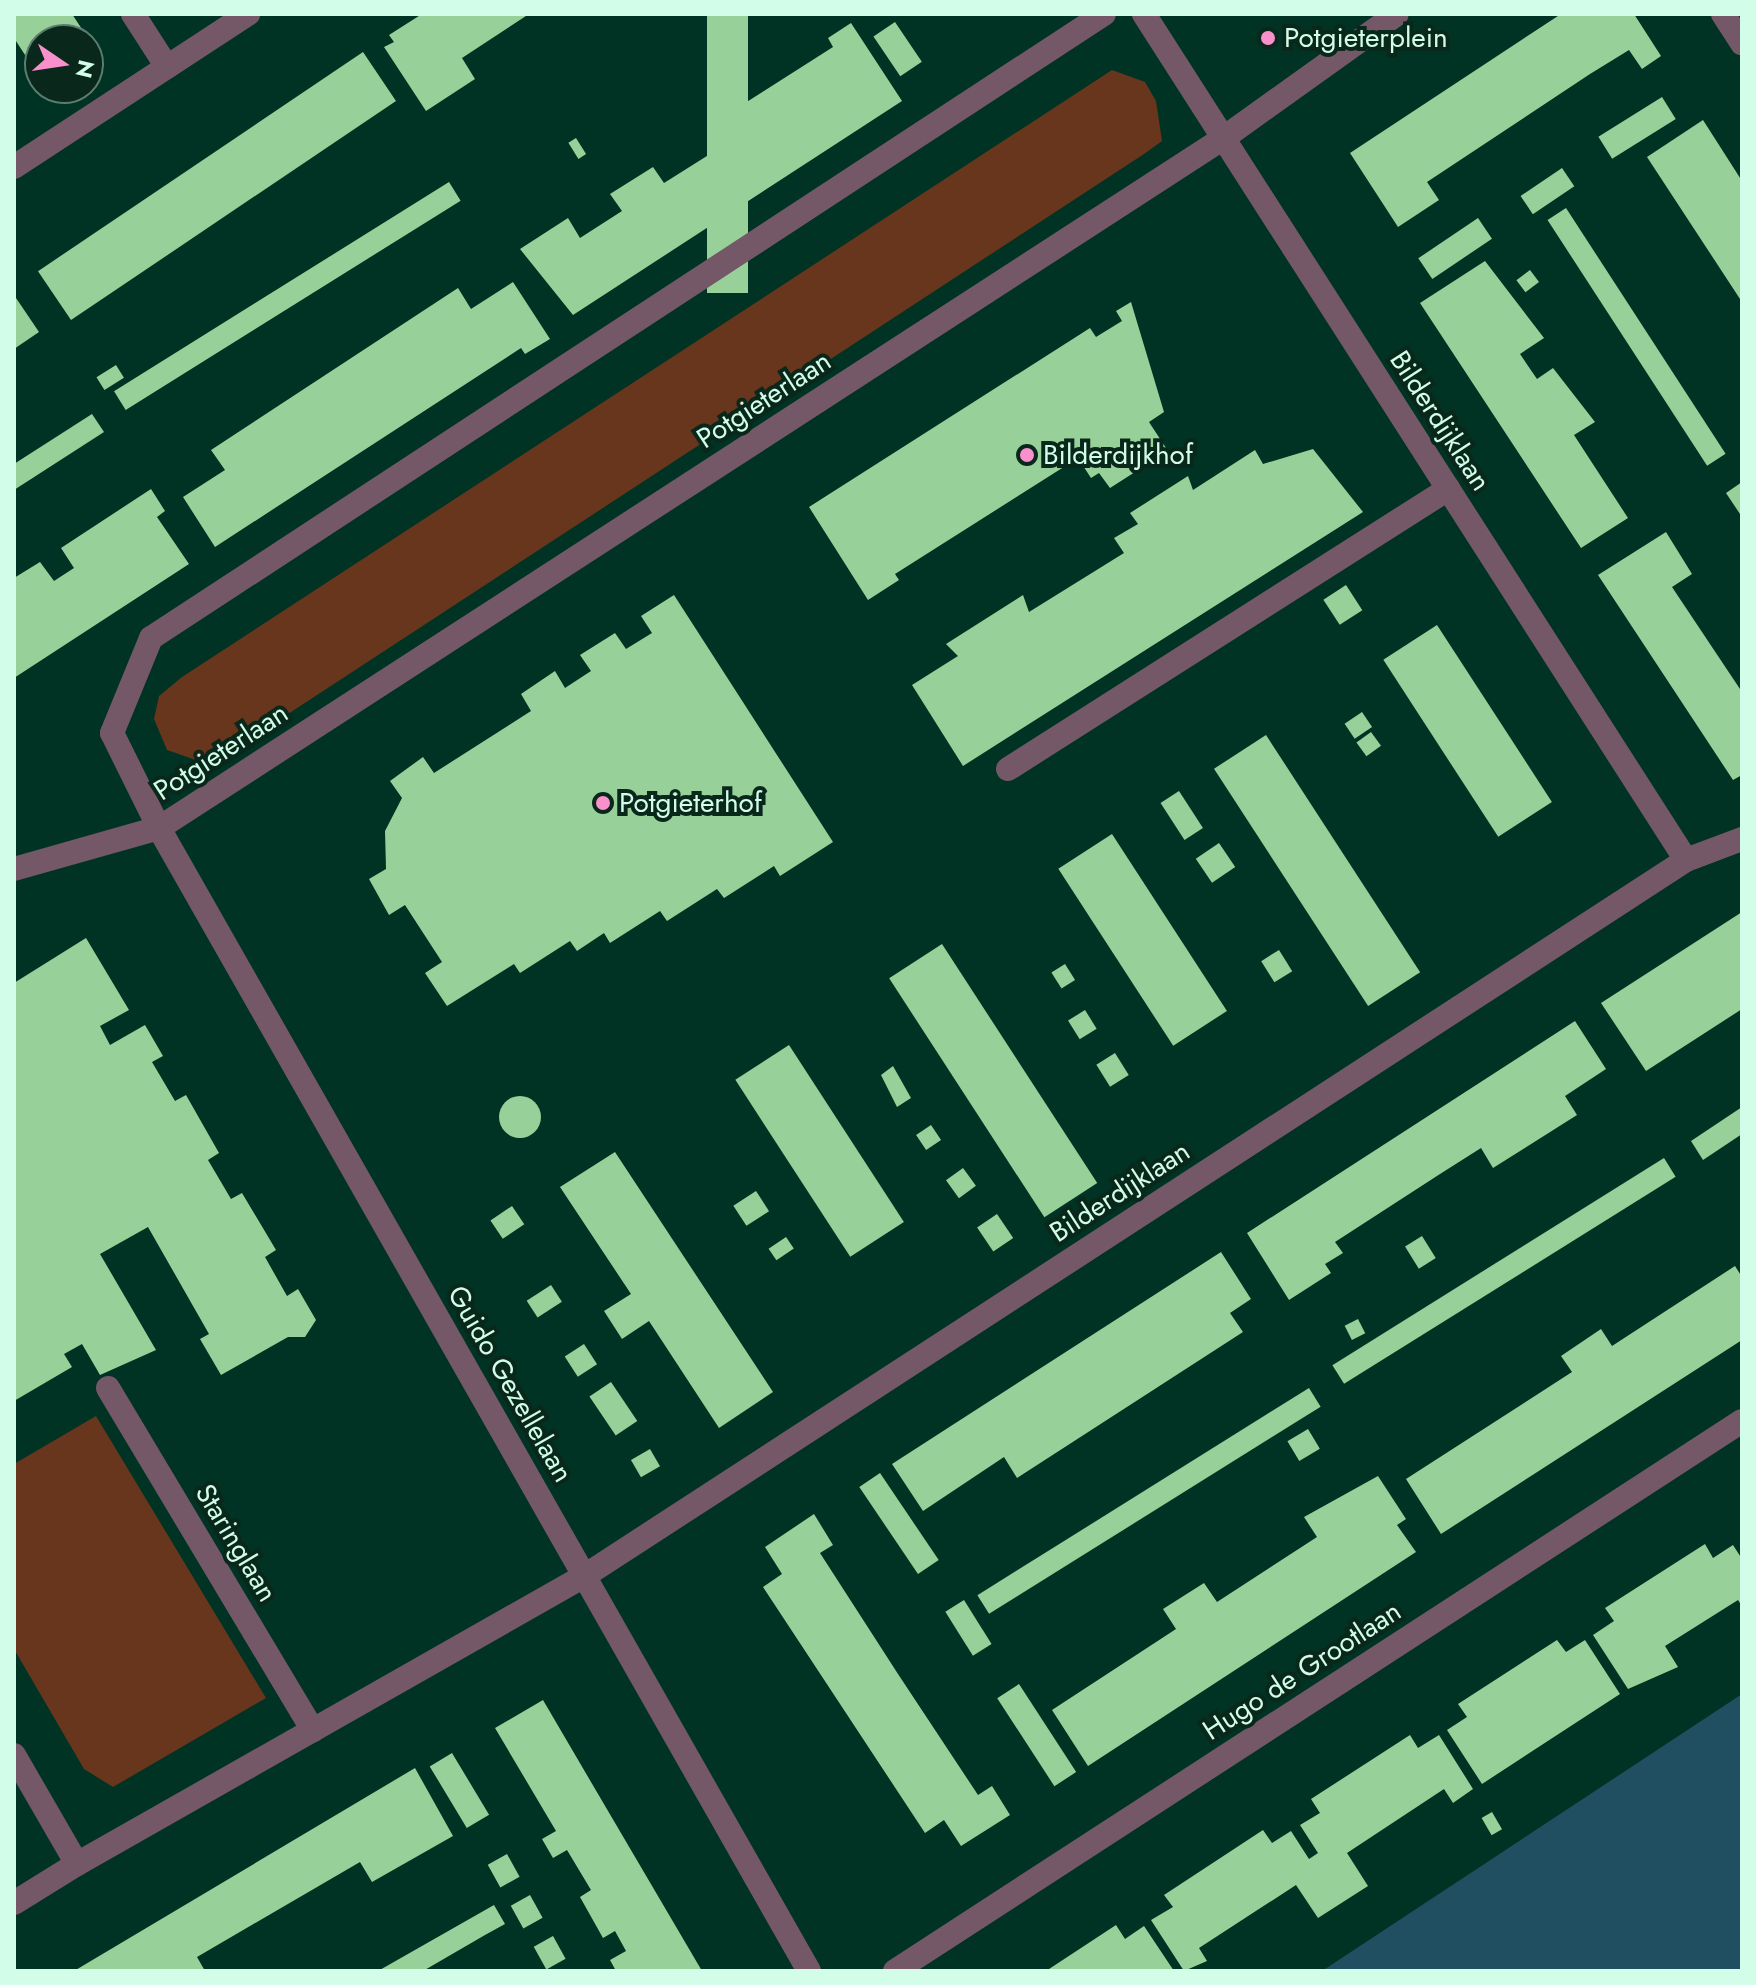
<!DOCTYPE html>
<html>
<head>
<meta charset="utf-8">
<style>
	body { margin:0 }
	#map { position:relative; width:1756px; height:1985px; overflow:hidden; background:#003323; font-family:Jost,sans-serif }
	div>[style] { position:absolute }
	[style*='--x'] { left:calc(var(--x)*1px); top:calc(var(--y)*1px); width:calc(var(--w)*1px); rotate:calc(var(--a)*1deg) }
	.green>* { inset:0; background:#67361d }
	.water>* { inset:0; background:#1f4f61 }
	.building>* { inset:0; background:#97d199; transform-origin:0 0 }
	.round { border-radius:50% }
	.lane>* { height:24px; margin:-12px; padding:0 12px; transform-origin:12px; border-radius:12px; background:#755867 }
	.street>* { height:24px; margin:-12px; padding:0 12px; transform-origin:12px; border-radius:12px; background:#755867 }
	.dots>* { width:22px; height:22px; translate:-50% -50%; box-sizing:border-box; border:4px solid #0a271c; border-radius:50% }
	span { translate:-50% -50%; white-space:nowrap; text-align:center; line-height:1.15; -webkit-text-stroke:8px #0a271c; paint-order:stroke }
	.poi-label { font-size:28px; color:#d2fde9 }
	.left { translate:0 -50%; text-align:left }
	.street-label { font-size:28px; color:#d2fde9 }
	.frame { position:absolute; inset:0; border:16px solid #d2fde9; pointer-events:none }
	.north { position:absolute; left:24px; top:24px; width:80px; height:80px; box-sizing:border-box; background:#0a271c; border:2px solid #5a7d6e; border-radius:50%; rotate:103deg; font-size:22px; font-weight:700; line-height:32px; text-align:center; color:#d2fde9 }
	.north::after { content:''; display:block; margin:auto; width:28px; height:36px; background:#f890cb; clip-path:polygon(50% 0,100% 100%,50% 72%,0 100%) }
</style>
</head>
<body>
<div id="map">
	<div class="green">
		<i style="clip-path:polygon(1112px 70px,1145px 82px,1156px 101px,1162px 141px,1144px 154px,210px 765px,167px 750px,154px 719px,159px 696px,182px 677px)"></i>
		<i style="clip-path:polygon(96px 1416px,266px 1698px,113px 1787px,84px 1769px,14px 1649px,14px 1464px)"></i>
	</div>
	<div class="water">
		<i style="clip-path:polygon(1742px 1694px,1742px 1971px,1322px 1971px)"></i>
	</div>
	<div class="building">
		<i style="clip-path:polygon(14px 14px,72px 14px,99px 55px,88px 62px,88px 40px,40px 40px,40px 78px,14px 38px)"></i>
		<i style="clip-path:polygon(422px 14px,529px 14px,462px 58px,475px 79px,426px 111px,384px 47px,394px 42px,389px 35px)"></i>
		<i style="left:707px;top:14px;width:41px;height:279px"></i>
		<i style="clip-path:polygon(1561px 14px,1634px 14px,1661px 56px,1642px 69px,1629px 50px,1590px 74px,1427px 182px,1439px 200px,1398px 227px,1350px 153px)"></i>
		<i style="left:895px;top:22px;width:48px;height:26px;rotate:56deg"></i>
		<i style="clip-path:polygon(851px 23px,902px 101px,573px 315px,520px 249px,568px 218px,580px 238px,622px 211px,610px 194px,653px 167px,664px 183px,726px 144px,712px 124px,833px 47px,828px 38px)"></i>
		<i style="left:363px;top:52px;width:59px;height:392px;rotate:56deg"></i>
		<i style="left:1662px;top:97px;width:26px;height:75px;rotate:58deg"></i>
		<i style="clip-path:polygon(1703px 120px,1742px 181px,1742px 302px,1647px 157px)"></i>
		<i style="left:576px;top:138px;width:19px;height:9px;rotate:58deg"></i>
		<i style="left:1562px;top:168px;width:22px;height:50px;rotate:56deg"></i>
		<i style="left:449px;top:182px;width:22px;height:395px;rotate:58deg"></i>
		<i style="left:1566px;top:208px;width:293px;height:22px;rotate:57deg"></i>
		<i style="left:1478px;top:218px;width:25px;height:72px;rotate:56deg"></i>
		<i style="clip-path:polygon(1485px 261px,1544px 338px,1520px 354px,1537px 379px,1553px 368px,1595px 422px,1574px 435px,1628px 518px,1581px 548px,1420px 303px)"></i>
		<i style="left:1530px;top:270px;width:15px;height:17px;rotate:53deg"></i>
		<i style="clip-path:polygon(513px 282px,550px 339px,525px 354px,521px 348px,215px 547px,183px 497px,225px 470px,211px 450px,458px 288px,471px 309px)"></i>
		<i style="clip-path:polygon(14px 295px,39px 332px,14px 349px)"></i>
		<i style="clip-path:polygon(1131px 302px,1164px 412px,1149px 422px,1168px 451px,1110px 488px,1099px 473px,1091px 478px,1078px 458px,895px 574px,899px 580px,868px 600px,809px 507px,1090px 328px,1096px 337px,1122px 321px,1116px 311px)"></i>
		<i style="left:116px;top:365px;width:15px;height:23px;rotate:58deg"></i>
		<i style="clip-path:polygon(92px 414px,104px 432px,14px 490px,14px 464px)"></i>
		<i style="clip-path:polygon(1313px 449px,1363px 512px,963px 766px,912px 685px,958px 656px,946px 644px,1023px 595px,1029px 612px,1124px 553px,1114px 538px,1138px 524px,1130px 513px,1188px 476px,1193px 490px,1255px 450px,1263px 464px)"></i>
		<i style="clip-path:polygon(1742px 482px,1742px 517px,1726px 493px)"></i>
		<i style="clip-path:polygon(151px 489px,165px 511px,157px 517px,189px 564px,14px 678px,14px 578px,40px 562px,54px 581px,74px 568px,61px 548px)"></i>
		<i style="clip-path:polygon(1666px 532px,1692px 574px,1672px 587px,1742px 692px,1742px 775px,1733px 780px,1598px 575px)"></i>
		<i style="left:1346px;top:585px;width:30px;height:27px;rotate:57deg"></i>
		<i style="clip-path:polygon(674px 595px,833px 842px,780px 876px,774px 866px,724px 898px,717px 889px,667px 921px,660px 911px,610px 943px,604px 933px,577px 951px,570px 941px,520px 973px,514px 964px,447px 1006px,425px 973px,442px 962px,405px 905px,389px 915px,369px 879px,386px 869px,385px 831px,402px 798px,390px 781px,423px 757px,434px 773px,531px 711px,521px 694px,555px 671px,565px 688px,591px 671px,580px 655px,615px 633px,626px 649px,652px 633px,641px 616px)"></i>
		<i style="left:1437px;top:625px;width:211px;height:64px;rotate:57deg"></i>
		<i style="left:1362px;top:712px;width:18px;height:21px;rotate:56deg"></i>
		<i style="left:1371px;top:732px;width:17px;height:18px;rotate:54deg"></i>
		<i style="left:1266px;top:735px;width:283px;height:62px;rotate:57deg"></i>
		<i style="left:1179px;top:791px;width:44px;height:22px;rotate:57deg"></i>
		<i style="left:1112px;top:834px;width:211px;height:64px;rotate:57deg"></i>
		<i style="left:1219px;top:843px;width:29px;height:28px;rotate:56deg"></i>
		<i style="clip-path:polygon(1742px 912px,1742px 1009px,1646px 1071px,1601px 1003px)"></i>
		<i style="clip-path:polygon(86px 938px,129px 1010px,100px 1026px,110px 1045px,145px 1025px,163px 1056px,152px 1062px,175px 1101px,186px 1095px,219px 1153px,208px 1160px,231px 1199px,242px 1193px,276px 1250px,265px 1257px,287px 1296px,298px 1289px,316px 1320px,305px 1337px,288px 1337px,221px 1375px,200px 1339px,209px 1334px,148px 1227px,100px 1254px,156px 1350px,100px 1375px,82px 1344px,64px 1354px,72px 1367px,14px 1401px,14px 983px)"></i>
		<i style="left:942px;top:944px;width:285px;height:63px;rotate:57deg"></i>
		<i style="left:1279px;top:950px;width:25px;height:21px;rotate:58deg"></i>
		<i style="left:1065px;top:964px;width:19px;height:16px;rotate:58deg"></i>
		<i style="left:1085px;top:1010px;width:22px;height:20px;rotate:58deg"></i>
		<i style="clip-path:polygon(1575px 1021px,1606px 1069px,1565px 1096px,1577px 1115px,1493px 1168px,1481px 1148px,1440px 1174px,1335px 1242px,1343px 1253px,1325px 1264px,1331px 1273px,1289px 1300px,1247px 1233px)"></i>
		<i style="left:789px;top:1045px;width:211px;height:64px;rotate:57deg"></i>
		<i style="left:1115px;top:1053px;width:26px;height:22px;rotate:58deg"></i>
		<i style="clip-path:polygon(893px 1066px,911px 1098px,897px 1107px,881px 1075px)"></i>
		<i class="round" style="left:499px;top:1096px;width:42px;height:42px"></i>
		<i style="clip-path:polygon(1742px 1107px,1742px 1134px,1703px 1160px,1691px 1141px)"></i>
		<i style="left:931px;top:1125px;width:18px;height:18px;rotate:56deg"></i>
		<i style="clip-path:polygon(615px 1152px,773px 1392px,719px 1428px,649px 1321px,622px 1339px,604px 1311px,631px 1294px,560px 1187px)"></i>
		<i style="left:1664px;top:1158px;width:22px;height:391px;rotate:58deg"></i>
		<i style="left:963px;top:1168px;width:22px;height:21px;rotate:54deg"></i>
		<i style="left:756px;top:1191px;width:24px;height:27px;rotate:57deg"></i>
		<i style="left:512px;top:1206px;width:22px;height:26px;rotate:56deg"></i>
		<i style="left:997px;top:1214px;width:29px;height:24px;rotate:56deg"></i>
		<i style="left:1422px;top:1236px;width:26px;height:20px;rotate:58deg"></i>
		<i style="left:786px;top:1237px;width:14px;height:21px;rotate:56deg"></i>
		<i style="clip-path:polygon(1221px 1252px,1251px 1299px,1230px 1313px,1243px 1332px,1017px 1478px,1004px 1457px,923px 1511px,892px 1464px)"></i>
		<i style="clip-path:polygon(1735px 1266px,1742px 1277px,1742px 1340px,1441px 1534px,1406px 1479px,1572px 1372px,1561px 1356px,1601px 1329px,1612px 1346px)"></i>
		<i style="left:551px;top:1285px;width:20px;height:29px;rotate:57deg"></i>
		<i style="left:1358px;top:1319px;width:16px;height:15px;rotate:63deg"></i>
		<i style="left:584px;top:1344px;width:24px;height:23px;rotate:57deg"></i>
		<i style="left:611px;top:1382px;width:47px;height:26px;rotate:56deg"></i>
		<i style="left:1309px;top:1388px;width:22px;height:391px;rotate:58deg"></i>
		<i style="left:1308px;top:1429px;width:23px;height:24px;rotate:59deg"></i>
		<i style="left:650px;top:1449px;width:20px;height:22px;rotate:60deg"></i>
		<i style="left:880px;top:1473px;width:105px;height:25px;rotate:56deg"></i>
		<i style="clip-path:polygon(1378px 1476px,1406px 1519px,1397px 1525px,1416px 1552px,1088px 1766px,1052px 1710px,1176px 1629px,1163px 1609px,1204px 1583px,1217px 1602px,1317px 1537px,1304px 1517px)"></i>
		<i style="clip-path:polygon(814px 1514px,833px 1545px,820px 1553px,898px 1674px,978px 1795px,992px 1786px,1010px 1815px,961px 1846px,944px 1820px,925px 1833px,763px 1587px,782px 1574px,765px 1547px)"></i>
		<i style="clip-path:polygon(1705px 1544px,1713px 1558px,1733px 1545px,1742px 1559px,1742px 1606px,1738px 1600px,1665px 1646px,1678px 1667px,1628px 1689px,1593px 1635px,1614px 1621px,1605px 1608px)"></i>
		<i style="left:964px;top:1600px;width:52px;height:22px;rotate:58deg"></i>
		<i style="clip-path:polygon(1557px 1640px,1566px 1652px,1585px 1640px,1620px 1694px,1482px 1784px,1447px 1730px,1467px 1717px,1458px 1704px)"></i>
		<i style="left:1019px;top:1684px;width:105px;height:26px;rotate:57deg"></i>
		<i style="clip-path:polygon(543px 1700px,591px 1782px,702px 1971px,616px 1971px,610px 1960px,626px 1951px,615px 1931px,603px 1938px,580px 1897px,591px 1890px,567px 1850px,553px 1858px,542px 1839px,556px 1831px,495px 1728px)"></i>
		<i style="clip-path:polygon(1410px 1735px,1418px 1748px,1439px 1735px,1473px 1789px,1453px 1803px,1444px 1789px,1347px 1853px,1368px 1886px,1318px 1918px,1296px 1885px,1199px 1948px,1207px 1961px,1184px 1971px,1151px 1920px,1173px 1907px,1164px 1895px,1263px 1830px,1272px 1843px,1291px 1831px,1309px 1859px,1318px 1853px,1300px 1825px,1320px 1813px,1311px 1799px)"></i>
		<i style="left:452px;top:1753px;width:72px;height:26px;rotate:59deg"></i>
		<i style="clip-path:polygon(415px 1768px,453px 1836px,372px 1882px,360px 1862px,197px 1957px,205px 1971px,74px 1971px)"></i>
		<i style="left:1492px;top:1812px;width:20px;height:12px;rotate:60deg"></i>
		<i style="left:507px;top:1854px;width:26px;height:22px;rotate:61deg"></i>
		<i style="left:530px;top:1895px;width:26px;height:22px;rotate:61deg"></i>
		<i style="clip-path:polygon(494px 1905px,505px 1924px,485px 1935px,423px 1971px,378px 1971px)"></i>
		<i style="clip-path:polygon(1116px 1925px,1125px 1939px,1144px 1926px,1174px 1971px,1046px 1971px)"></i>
		<i style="left:553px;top:1936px;width:26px;height:22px;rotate:61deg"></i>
	</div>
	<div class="lane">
		<i style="--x:1008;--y:769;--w:522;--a:-32.47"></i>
		<i style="--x:1686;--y:860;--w:60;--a:-20.6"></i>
		<i style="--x:108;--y:1388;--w:399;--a:59.1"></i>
		<i style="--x:14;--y:1903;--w:74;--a:-31.8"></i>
	</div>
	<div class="street">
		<i style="--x:133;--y:14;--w:63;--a:57.3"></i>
		<i style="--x:1723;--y:14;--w:35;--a:57"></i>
		<i style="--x:14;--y:167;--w:280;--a:-33.2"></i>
		<i style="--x:14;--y:869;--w:151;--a:-15.8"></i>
		<i style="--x:159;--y:828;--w:1270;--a:-32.95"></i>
		<i style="--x:1225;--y:137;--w:211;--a:-35.6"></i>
		<i style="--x:14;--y:1755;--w:126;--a:60"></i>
		<i style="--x:77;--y:1864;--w:585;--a:-29.59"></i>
		<i style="--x:586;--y:1575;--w:1312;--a:-33.02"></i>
		<i style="--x:1686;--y:860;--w:1005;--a:-122.65"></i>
		<i style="--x:809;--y:1971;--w:1315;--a:-119.63"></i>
		<i style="--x:159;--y:828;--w:106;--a:-116.3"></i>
		<i style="--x:112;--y:733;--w:103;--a:-67.7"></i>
		<i style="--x:151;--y:638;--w:1139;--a:-33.22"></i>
		<i style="--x:895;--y:1971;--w:1010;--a:-33"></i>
	</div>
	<div class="dots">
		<i style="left:1268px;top:38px;background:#f890cb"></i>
		<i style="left:1027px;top:455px;background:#f890cb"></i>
		<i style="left:603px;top:803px;background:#f890cb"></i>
	</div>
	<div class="poi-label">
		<span class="left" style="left:1284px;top:38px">Potgieterplein</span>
		<span class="left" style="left:1043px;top:455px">Bilderdijkhof</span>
		<span class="left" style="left:619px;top:803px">Potgieterhof</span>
	</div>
	<div class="street-label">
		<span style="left:764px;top:400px;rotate:-33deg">Potgieterlaan</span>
		<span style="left:1440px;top:421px;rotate:57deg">Bilderdijklaan</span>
		<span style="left:221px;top:752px;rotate:-33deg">Potgieterlaan</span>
		<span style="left:1120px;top:1192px;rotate:-33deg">Bilderdijklaan</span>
		<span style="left:510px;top:1384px;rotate:60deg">Guido Gezellelaan</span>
		<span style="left:236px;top:1543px;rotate:59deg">Staringlaan</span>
		<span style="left:1302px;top:1671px;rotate:-33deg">Hugo de Grootlaan</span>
	</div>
	<div class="frame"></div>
	<div class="north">N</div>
</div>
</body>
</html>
